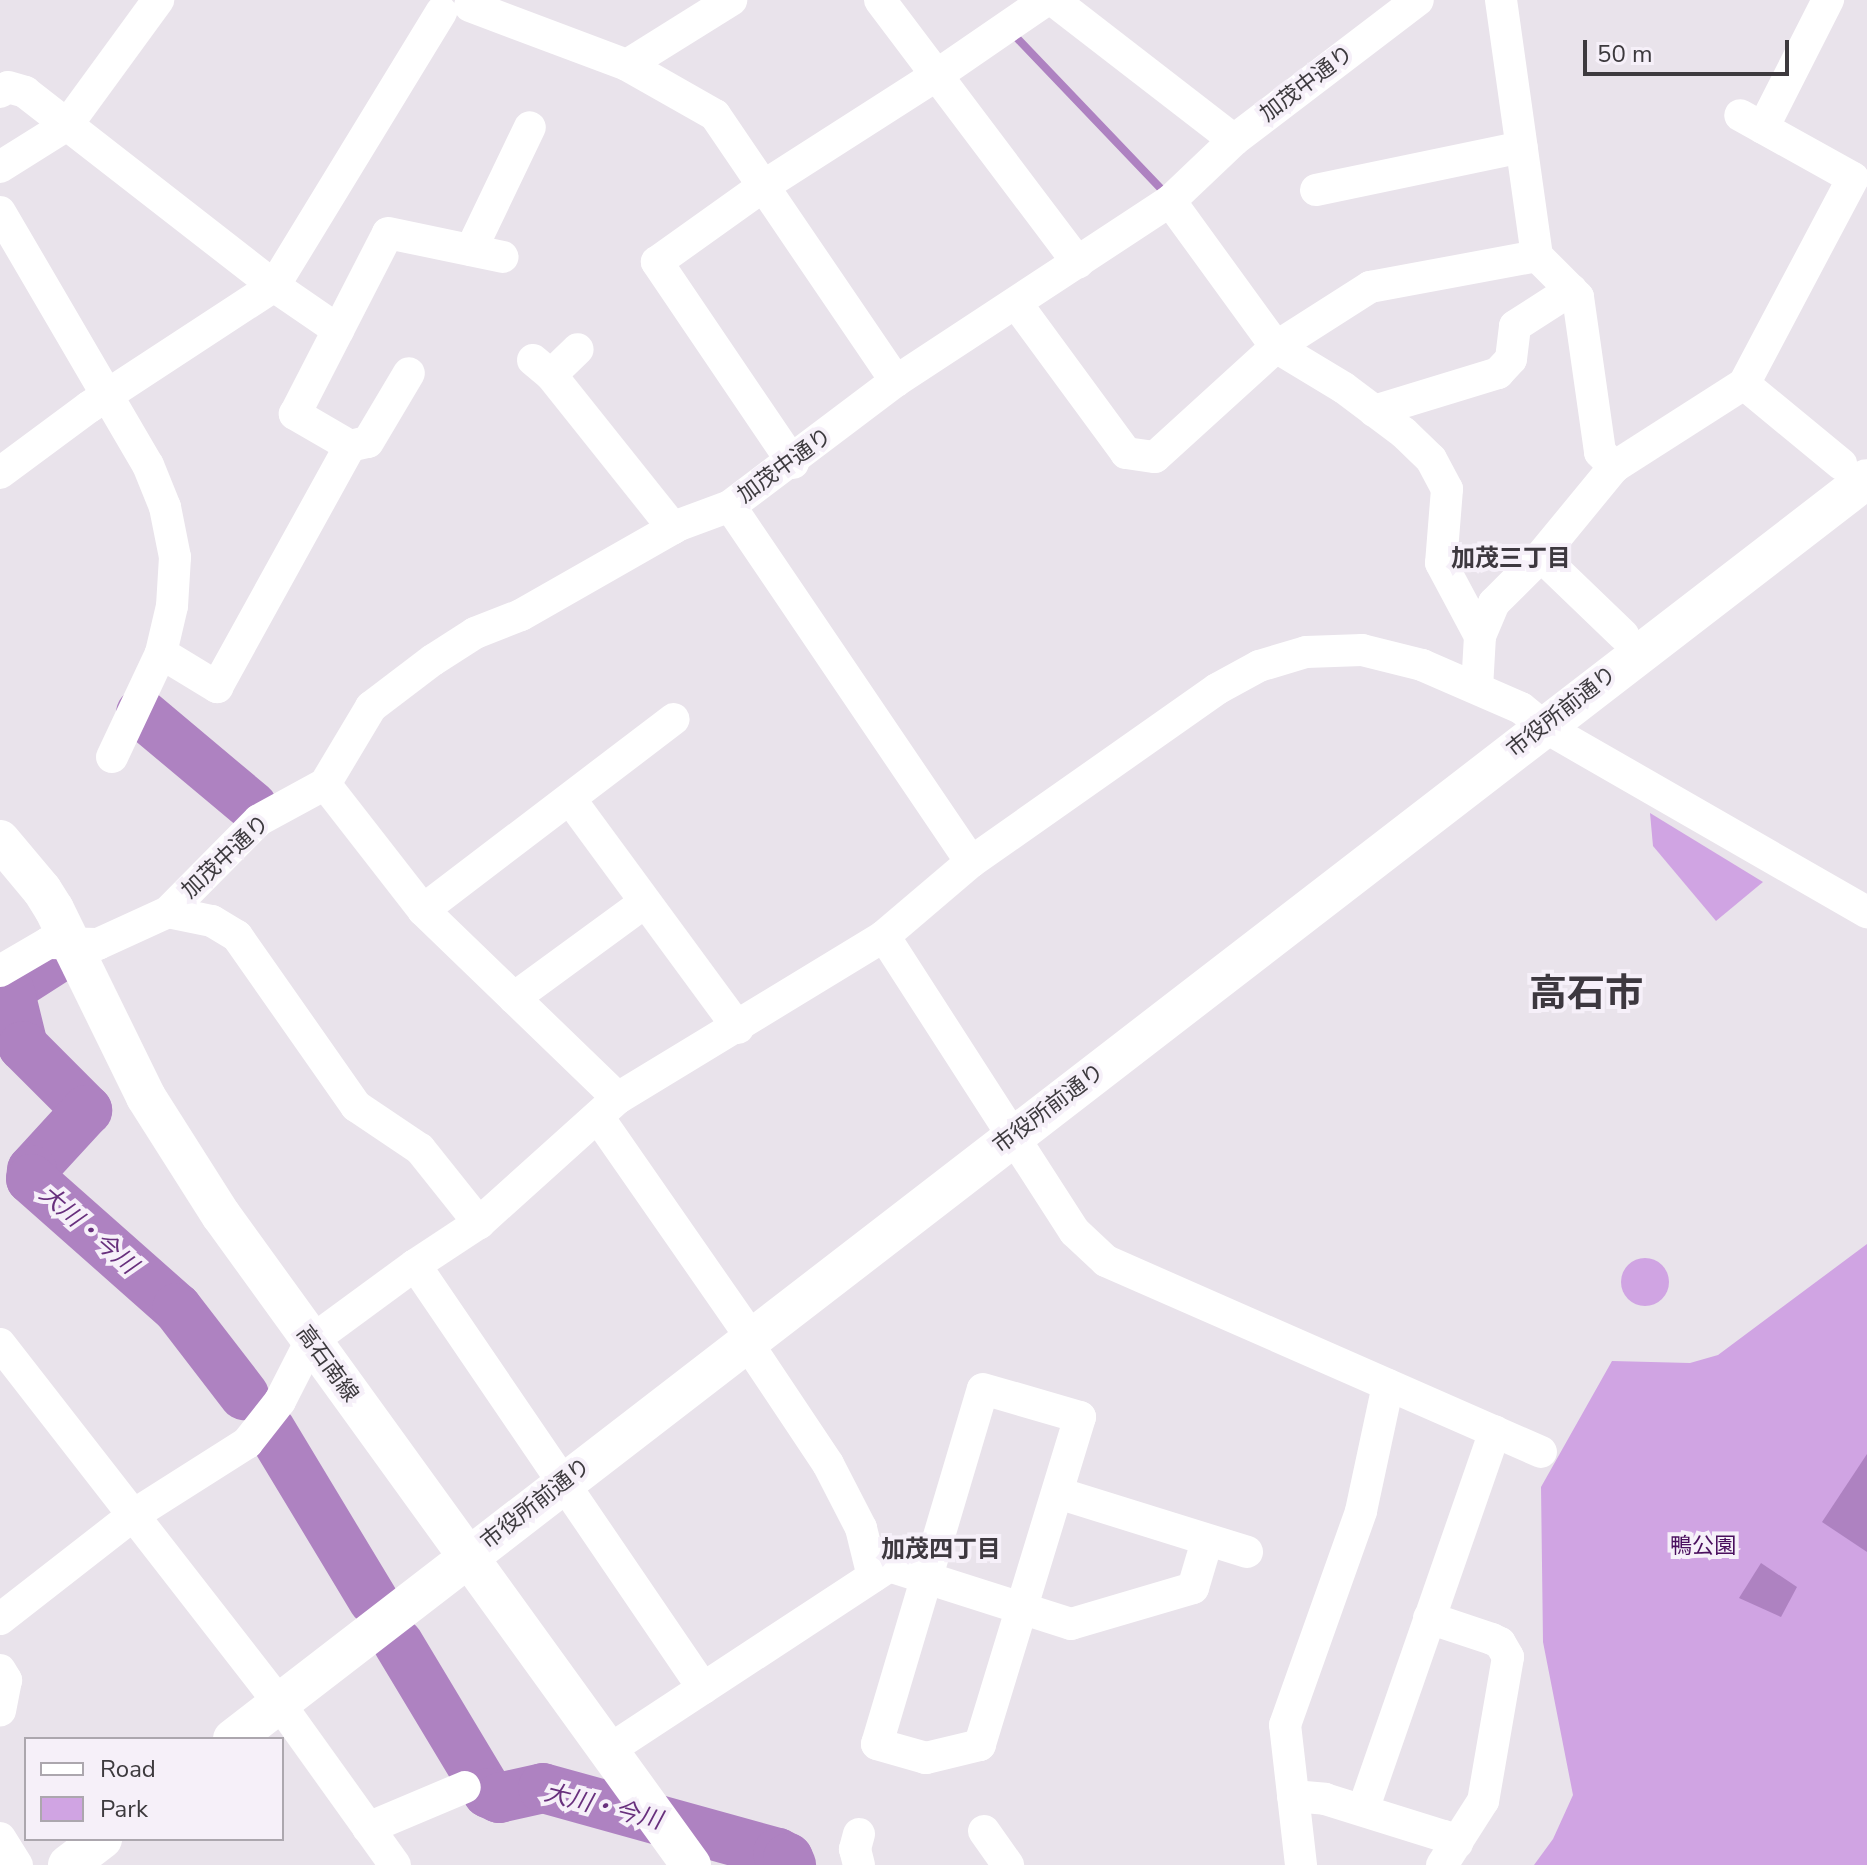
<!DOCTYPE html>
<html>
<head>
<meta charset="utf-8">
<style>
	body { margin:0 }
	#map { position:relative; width:1867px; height:1865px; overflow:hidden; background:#e9e3eb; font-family:"Nunito Sans","Noto Sans JP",sans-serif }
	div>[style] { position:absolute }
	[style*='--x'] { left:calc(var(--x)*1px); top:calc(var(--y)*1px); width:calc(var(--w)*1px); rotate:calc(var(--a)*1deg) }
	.green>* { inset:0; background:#d0a4e3 }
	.round { border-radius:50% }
	.water>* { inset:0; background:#ae82c1 }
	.stream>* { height:8px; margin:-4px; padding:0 4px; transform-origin:4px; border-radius:4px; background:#ae82c1 }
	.river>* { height:50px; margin:-25px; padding:0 25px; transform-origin:25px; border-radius:25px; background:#ae82c1 }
	.minor>* { height:32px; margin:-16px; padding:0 16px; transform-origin:16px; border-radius:16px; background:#fff }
	.tertiary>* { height:40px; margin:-20px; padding:0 20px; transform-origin:20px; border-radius:20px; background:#fff }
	span { translate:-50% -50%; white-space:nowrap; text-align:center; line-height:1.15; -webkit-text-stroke:8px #f6f0f9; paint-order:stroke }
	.street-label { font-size:22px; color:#3d3a3e }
	.park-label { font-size:22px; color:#490f5d }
	.neighbourhood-label { font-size:24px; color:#3d383f; font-weight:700 }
	.water-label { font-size:24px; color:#68307d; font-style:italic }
	.town-label { font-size:38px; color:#3d383f; font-weight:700 }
	.legend { position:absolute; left:24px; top:1737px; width:260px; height:104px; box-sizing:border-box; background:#f6f0f9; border:2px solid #aca7ae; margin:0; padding:10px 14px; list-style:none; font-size:24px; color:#3d3a3e }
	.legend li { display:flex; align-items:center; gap:16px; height:40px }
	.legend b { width:40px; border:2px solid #aca7ae }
	.scale { position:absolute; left:1583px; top:40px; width:206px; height:36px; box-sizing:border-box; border:4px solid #3d3a3e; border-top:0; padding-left:10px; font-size:24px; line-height:28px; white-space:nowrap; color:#3d3a3e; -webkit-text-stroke:6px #f6f0f9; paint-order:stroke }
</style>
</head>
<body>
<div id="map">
	<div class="green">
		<i style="clip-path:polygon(1650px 813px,1763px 882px,1716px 921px,1653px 846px)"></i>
		<i style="clip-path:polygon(1867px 1244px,1867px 1865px,1534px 1865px,1553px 1839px,1573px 1795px,1543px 1642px,1541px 1487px,1612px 1361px,1690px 1363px,1718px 1355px)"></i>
		<i class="round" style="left:1621px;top:1258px;width:48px;height:48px"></i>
	</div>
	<div class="water">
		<i style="clip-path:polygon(1867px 1454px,1867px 1552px,1822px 1522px)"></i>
		<i style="clip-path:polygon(1761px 1563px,1797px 1587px,1781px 1617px,1739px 1598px)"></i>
	</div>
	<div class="stream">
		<i style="--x:1016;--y:37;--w:214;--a:46.3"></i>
	</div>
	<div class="river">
		<i style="--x:141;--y:713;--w:145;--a:40"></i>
		<i style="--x:56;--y:959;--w:56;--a:147.4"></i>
		<i style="--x:9;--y:989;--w:59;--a:76.2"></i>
		<i style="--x:23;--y:1046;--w:91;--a:45"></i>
		<i style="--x:87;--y:1110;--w:81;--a:132.5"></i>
		<i style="--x:32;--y:1170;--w:9;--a:96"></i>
		<i style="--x:31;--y:1179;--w:195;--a:41.5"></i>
		<i style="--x:177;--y:1308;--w:110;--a:52.4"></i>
		<i style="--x:270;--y:1429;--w:200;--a:58.9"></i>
		<i style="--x:398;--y:1643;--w:175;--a:59"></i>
		<i style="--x:488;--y:1793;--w:12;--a:24"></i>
		<i style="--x:499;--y:1798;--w:45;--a:-12.8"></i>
		<i style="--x:543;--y:1788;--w:244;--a:15.5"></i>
		<i style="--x:778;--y:1853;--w:11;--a:27"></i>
		<i style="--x:788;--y:1858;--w:8;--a:67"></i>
	</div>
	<div class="minor">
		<i style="--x:880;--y:0;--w:329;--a:53"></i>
		<i style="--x:1053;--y:0;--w:229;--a:37.7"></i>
		<i style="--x:1501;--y:0;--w:259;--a:82"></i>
		<i style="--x:1537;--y:256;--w:58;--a:45"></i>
		<i style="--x:1578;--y:297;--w:157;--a:81.9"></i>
		<i style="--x:1600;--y:452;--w:21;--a:47"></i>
		<i style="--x:470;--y:6;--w:168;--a:20.6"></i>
		<i style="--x:627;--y:65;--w:101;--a:29.6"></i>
		<i style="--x:715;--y:115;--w:322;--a:55.8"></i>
		<i style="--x:627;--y:65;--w:123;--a:-32"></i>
		<i style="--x:0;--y:92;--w:9;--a:-32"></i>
		<i style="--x:8;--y:87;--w:18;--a:16"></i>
		<i style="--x:25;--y:92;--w:316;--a:37.9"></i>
		<i style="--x:274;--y:286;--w:78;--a:34.5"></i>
		<i style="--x:1763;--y:128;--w:144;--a:-63.1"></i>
		<i style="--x:0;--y:167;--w:79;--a:-32.1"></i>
		<i style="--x:67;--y:125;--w:155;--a:-53.9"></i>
		<i style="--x:1316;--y:190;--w:210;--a:-11.8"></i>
		<i style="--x:1170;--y:201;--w:180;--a:54"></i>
		<i style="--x:1276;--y:347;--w:79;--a:31.1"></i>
		<i style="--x:1344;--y:388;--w:75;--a:36.9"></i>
		<i style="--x:1404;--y:433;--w:37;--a:44"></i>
		<i style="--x:1431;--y:459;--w:34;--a:62"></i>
		<i style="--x:1447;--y:489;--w:74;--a:94.6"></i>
		<i style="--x:1441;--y:563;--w:83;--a:61.9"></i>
		<i style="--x:1480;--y:636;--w:52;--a:93.3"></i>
		<i style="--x:0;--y:212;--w:293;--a:59.7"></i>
		<i style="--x:148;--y:465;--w:45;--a:68"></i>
		<i style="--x:165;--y:507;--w:51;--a:78.7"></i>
		<i style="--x:175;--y:557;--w:49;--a:93.5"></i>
		<i style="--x:172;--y:606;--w:48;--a:103.2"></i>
		<i style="--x:161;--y:653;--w:115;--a:115.2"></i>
		<i style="--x:471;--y:250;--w:136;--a:-64.4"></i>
		<i style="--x:1016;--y:303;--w:186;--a:53.7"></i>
		<i style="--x:1126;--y:453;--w:29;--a:8"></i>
		<i style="--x:1155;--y:457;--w:164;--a:-42.3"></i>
		<i style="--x:1276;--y:347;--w:112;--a:-32.6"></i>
		<i style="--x:1370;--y:287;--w:170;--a:-10.5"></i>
		<i style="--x:533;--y:360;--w:23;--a:40"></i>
		<i style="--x:551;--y:375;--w:37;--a:-44"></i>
		<i style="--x:551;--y:375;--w:196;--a:51.4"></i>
		<i style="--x:1744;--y:384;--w:126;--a:39.5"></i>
		<i style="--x:1374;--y:411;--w:130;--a:-17"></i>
		<i style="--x:1498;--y:373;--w:19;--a:-47"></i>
		<i style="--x:1511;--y:359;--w:33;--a:-83"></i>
		<i style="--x:1515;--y:326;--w:67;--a:-32.7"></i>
		<i style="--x:350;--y:446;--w:18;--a:-13"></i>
		<i style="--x:368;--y:442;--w:80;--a:-59.3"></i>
		<i style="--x:793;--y:463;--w:243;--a:-124.1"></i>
		<i style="--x:657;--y:262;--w:133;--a:-35.5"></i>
		<i style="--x:765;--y:185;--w:204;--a:-32.6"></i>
		<i style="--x:937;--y:75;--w:132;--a:-34.5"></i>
		<i style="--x:0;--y:473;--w:111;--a:-36.6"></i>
		<i style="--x:89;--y:407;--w:221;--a:-33.2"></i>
		<i style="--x:274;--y:286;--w:321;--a:-58.6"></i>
		<i style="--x:730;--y:506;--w:430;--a:55.9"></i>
		<i style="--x:1541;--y:556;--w:114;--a:43.9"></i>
		<i style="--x:1480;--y:636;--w:36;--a:-67"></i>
		<i style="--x:1494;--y:603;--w:66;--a:-45"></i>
		<i style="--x:1541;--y:556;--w:115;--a:-50.6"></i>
		<i style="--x:1614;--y:467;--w:154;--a:-32.6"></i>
		<i style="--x:1744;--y:384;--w:233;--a:-62.1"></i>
		<i style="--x:1853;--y:178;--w:129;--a:-150.9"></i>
		<i style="--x:161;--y:653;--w:66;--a:31.3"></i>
		<i style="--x:217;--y:687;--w:275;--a:-61.1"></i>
		<i style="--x:350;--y:446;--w:64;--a:-149.8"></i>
		<i style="--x:295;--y:414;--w:203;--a:-62.8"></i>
		<i style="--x:388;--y:233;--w:117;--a:11.8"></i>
		<i style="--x:325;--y:784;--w:160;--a:52.1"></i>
		<i style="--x:423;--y:910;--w:271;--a:44"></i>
		<i style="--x:570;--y:799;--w:284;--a:53.7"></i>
		<i style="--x:423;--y:910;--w:315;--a:-37.3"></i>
		<i style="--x:168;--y:912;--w:45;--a:11.6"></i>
		<i style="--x:212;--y:921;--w:29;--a:31"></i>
		<i style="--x:237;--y:936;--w:208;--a:55"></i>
		<i style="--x:356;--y:1106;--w:77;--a:33.9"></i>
		<i style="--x:420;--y:1149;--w:95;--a:51.4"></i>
		<i style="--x:884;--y:936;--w:352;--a:57.2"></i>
		<i style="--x:1075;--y:1232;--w:42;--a:43.1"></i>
		<i style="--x:1106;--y:1261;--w:475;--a:23.7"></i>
		<i style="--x:0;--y:971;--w:56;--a:-30.3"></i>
		<i style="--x:48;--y:943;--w:50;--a:1.1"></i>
		<i style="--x:98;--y:944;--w:77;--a:-24.6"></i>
		<i style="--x:168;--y:912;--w:129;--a:-45.3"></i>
		<i style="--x:259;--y:820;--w:75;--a:-28.6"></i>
		<i style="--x:325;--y:784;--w:90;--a:-59.1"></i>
		<i style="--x:371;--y:707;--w:78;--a:-37.2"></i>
		<i style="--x:433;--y:660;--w:50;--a:-32.7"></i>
		<i style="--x:475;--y:633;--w:49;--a:-21.4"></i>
		<i style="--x:521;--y:615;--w:182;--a:-29.7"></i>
		<i style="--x:679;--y:525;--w:54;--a:-20.4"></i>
		<i style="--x:730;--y:506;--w:208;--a:-37"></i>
		<i style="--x:896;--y:381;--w:328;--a:-33.3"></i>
		<i style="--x:1170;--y:201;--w:88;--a:-43.6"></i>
		<i style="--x:1234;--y:140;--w:231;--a:-37.3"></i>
		<i style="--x:514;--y:998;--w:162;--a:-36.2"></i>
		<i style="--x:598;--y:1117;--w:268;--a:55.2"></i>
		<i style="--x:415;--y:1265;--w:512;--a:55.75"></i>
		<i style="--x:746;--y:1341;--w:148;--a:56.3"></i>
		<i style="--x:828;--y:1464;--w:72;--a:62.7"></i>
		<i style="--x:861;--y:1528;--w:50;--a:76.2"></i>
		<i style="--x:0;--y:1344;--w:455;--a:52.1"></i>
		<i style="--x:279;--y:1703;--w:199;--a:54.4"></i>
		<i style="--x:983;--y:1389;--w:101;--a:16.1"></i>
		<i style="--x:1080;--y:1417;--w:343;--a:107"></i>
		<i style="--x:980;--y:1745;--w:56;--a:166.5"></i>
		<i style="--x:926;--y:1758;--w:51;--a:-164.1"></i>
		<i style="--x:877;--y:1744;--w:370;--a:-73.4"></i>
		<i style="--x:1058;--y:1493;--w:198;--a:17.3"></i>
		<i style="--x:1429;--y:1618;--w:66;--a:18.4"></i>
		<i style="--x:1492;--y:1639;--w:9;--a:27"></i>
		<i style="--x:1500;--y:1643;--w:16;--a:60"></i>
		<i style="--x:1508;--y:1657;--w:146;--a:99.8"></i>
		<i style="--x:1483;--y:1801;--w:76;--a:122.6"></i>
		<i style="--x:0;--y:1619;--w:171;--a:-37.9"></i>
		<i style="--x:135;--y:1514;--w:133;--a:-32.4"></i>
		<i style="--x:247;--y:1443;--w:53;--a:-51.8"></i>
		<i style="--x:280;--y:1401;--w:66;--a:-63"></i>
		<i style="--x:310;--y:1342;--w:130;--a:-36.3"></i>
		<i style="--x:415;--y:1265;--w:77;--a:-33.3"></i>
		<i style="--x:479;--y:1223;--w:187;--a:-42"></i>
		<i style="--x:618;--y:1098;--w:311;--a:-31.3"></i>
		<i style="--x:884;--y:936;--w:114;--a:-40.4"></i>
		<i style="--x:971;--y:862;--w:301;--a:-35.1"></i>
		<i style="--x:1217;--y:689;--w:48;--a:-28.7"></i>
		<i style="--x:1259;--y:666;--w:49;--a:-16.6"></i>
		<i style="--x:1306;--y:652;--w:56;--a:-2"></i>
		<i style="--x:1362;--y:650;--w:62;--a:14"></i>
		<i style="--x:1422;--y:665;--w:108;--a:23.5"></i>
		<i style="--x:1521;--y:708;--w:28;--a:39"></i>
		<i style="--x:1543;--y:726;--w:374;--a:29.9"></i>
		<i style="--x:0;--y:1670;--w:12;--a:59"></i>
		<i style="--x:6;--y:1680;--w:31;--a:101"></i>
		<i style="--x:609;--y:1750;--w:335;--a:-33.3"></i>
		<i style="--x:889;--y:1566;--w:191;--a:17.7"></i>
		<i style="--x:1071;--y:1624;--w:127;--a:-16.4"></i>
		<i style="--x:1193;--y:1588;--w:49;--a:-73.4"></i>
		<i style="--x:1293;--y:1796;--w:32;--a:5"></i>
		<i style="--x:1325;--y:1799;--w:125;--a:17.3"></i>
		<i style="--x:1444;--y:1836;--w:15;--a:28"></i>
		<i style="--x:1363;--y:1810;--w:401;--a:-70.8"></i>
		<i style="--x:368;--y:1828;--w:105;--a:-22.9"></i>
		<i style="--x:984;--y:1831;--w:42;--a:54.8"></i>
		<i style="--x:859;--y:1834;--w:16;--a:105"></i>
		<i style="--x:855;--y:1849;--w:16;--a:76"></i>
		<i style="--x:0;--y:1838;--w:32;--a:58"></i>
		<i style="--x:1301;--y:1865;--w:141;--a:-96.5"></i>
		<i style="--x:1285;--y:1725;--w:227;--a:-70.4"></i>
		<i style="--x:1361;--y:1511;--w:129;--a:-77.9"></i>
	</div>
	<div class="tertiary">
		<i style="--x:0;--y:840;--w:65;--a:50"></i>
		<i style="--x:42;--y:890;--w:22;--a:58"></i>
		<i style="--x:54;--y:909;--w:209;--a:63.9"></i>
		<i style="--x:146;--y:1097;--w:140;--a:57.6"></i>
		<i style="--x:221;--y:1215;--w:802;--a:54.13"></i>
		<i style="--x:233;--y:1739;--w:2063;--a:-37.64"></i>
		<i style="--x:68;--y:1865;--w:43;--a:-37.4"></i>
	</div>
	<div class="street-label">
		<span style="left:1307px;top:84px;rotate:-37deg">加茂中通り</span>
		<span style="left:785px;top:466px;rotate:-36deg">加茂中通り</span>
		<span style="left:1562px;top:712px;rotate:-38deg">市役所前通り</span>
		<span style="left:226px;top:857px;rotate:-43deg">加茂中通り</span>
		<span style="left:1049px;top:1109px;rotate:-37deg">市役所前通り</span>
		<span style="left:327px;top:1364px;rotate:54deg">高石南線</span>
		<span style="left:536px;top:1504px;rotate:-38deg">市役所前通り</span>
	</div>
	<div class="park-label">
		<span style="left:1703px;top:1547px">鴨公園</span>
	</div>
	<div class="neighbourhood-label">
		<span style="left:1511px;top:559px">加茂三丁目</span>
		<span style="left:941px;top:1550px">加茂四丁目</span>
	</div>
	<div class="water-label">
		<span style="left:88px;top:1230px;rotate:41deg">大川・今川</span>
		<span style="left:603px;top:1807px;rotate:14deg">大川・今川</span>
	</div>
	<div class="town-label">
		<span style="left:1586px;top:994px">高石市</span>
	</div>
	<ul class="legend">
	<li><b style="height:10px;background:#fff"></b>Road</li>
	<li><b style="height:22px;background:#d0a4e3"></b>Park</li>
	</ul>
	<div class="scale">50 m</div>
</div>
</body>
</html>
